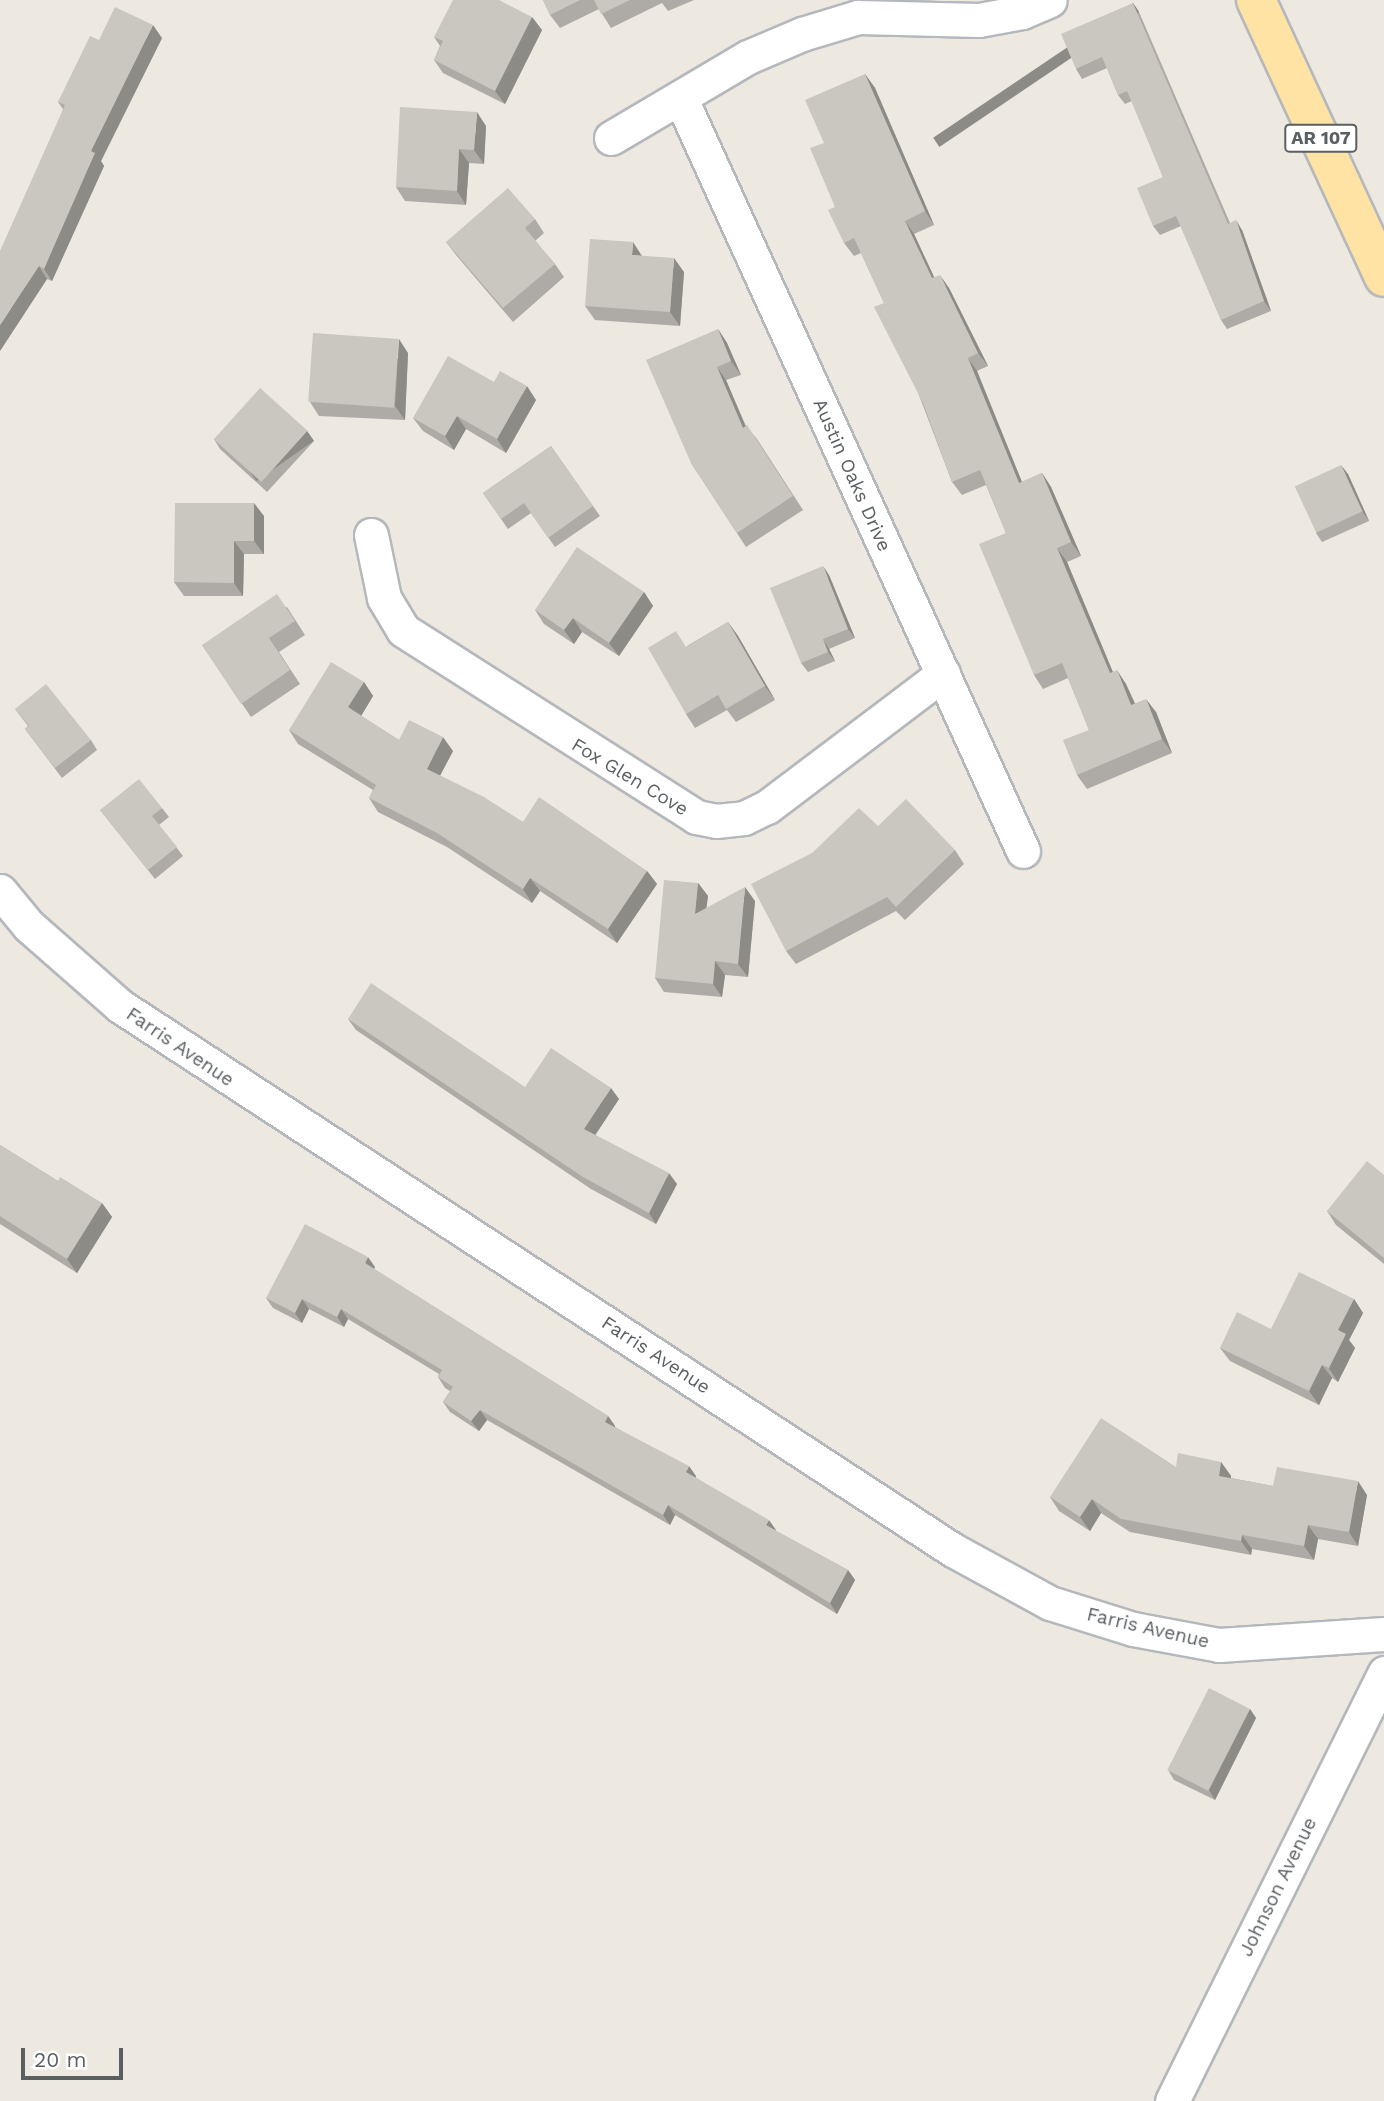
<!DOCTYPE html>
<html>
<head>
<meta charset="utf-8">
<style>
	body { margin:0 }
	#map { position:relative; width:1384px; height:2101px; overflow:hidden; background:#ede9e1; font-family:"Work Sans",sans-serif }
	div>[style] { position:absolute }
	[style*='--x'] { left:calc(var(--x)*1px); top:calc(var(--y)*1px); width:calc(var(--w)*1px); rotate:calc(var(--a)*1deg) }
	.roads { filter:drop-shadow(2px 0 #b4b8bc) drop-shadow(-2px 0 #b4b8bc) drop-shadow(0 2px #b4b8bc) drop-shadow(0 -2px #b4b8bc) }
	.minor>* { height:33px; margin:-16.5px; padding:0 16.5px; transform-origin:16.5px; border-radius:16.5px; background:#fff }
	.primary>* { height:38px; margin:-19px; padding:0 19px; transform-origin:19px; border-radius:19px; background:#ffe3a4 }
	.wall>* { inset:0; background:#aeaaa5 }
	.shaded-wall>* { inset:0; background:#8d8b86; transform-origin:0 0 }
	.building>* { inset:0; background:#cac6c0; transform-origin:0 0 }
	span { translate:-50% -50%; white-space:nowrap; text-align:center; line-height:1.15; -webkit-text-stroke:7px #fff; paint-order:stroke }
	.shield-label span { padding:2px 5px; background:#fff; border:2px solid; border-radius:5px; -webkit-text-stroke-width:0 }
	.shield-label { font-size:18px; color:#5a5f62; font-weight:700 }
	.street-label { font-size:19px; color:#5a5f62 }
	.scale { position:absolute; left:21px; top:2048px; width:102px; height:32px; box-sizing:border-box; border:4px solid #5a5f62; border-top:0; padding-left:9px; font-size:21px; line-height:24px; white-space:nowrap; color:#5a5f62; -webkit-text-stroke:5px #fff; paint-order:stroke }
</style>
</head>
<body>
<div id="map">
	<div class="roads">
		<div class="minor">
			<i style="--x:681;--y:99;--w:826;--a:65.54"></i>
			<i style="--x:611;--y:138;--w:159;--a:-30.6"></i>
			<i style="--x:748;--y:57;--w:59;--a:-23.1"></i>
			<i style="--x:802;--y:34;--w:59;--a:-16.9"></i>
			<i style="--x:858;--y:17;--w:121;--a:1.4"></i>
			<i style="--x:979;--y:20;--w:44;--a:-10.5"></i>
			<i style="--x:1022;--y:12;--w:30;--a:-23"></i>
			<i style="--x:371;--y:535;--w:64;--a:78.3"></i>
			<i style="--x:384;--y:598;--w:37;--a:59"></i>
			<i style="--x:403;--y:630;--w:348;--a:32.5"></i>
			<i style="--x:696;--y:817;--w:20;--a:11"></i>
			<i style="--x:716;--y:821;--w:28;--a:-6"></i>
			<i style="--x:744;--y:818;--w:25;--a:-26"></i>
			<i style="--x:767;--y:807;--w:221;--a:-37.1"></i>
			<i style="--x:0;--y:891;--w:45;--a:50.4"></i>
			<i style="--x:29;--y:926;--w:121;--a:41.3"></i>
			<i style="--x:120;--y:1006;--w:995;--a:33.15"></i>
			<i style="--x:953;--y:1550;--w:111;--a:28.7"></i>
			<i style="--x:1050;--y:1603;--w:87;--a:17.4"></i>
			<i style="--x:1133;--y:1629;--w:87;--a:10.5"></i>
			<i style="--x:1219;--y:1645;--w:165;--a:-3.8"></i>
			<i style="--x:1172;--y:2101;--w:478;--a:-63.6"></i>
		</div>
		<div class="primary">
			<i style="--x:1256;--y:0;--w:305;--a:65.2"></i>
		</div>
	</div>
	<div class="wall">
		<i style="clip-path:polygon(543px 0,694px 0,668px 11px,662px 3px,611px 28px,599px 9px,560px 28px,550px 15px)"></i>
		<i style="clip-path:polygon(1133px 3px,1139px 12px,1230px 223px,1242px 230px,1271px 311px,1227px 329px,1221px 320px,1181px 226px,1160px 235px,1153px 226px,1163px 177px,1132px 101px,1125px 104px,1118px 95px,1107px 68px,1082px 79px,1076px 69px)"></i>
		<i style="clip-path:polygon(532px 17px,542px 30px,505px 104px,443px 73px,434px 60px,440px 46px,434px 37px)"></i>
		<i style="clip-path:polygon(162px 38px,101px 161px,104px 166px,52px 281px,47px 279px,0 351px,63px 109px,58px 102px,99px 40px)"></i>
		<i style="clip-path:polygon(865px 74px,875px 88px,934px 225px,914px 234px,934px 277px,949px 288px,988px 366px,977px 371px,1022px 482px,1042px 473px,1051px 487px,1081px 556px,1067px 562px,1113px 672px,1126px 684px,1135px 703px,1156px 712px,1172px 753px,1087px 789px,1077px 775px,1089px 730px,1068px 678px,1043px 689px,1034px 675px,1006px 533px,986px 485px,962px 495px,952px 482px,884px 303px,861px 253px,854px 256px,844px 243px,835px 207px,824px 143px)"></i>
		<i style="clip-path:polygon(486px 126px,484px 164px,469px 163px,466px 205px,405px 201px,396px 187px)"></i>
		<i style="clip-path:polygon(535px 219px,544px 233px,535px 241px,555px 264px,564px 277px,513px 322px,456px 255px,446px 242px)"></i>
		<i style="clip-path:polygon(642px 256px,684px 272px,680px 326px,595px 320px,585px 306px)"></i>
		<i style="clip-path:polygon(718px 329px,727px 343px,741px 375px,726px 380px,746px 426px,757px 439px,803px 510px,746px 547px,691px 463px)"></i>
		<i style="clip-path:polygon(408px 353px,405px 420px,319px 416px,310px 402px)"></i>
		<i style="clip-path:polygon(494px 382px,536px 400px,506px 453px,466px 429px,454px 450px,423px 431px,413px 418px)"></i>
		<i style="clip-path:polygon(307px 431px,314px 441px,267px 492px,220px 449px,214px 439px)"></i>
		<i style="clip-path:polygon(551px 446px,600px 516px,555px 547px,531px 513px,508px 529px,483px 493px)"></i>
		<i style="clip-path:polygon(1348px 474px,1369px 521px,1322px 542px,1316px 533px)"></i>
		<i style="clip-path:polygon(264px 516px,264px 554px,244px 554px,243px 596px,184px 596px,174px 582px)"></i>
		<i style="clip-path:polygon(829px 575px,855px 638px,829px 649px,835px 661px,808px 672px,801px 663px)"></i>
		<i style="clip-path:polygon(644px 592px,653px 606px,619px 656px,582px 632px,574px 644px,544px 624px,535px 610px)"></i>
		<i style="clip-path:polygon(287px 607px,305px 635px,279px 652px,300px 684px,251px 717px,202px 645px)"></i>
		<i style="clip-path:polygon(728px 622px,738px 636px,775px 700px,736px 722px,727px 710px,695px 728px,686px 714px,687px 646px)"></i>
		<i style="clip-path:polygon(364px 682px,373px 696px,361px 716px,399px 740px,453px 751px,440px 776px,523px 822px,647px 871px,657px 884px,617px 943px,540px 891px,532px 903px,447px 847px,378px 812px,369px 798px,373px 790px,298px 744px,289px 730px)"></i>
		<i style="clip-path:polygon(15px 709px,91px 740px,97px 750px,62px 778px,25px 729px,28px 726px)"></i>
		<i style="clip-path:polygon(162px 808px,169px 817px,159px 825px,183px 856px,155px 879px,100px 810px)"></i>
		<i style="clip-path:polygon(878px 826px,955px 850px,964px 864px,905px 920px,896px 911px,796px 964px,786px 951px)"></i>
		<i style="clip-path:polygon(698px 883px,708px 896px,706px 908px,755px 901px,748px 977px,725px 975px,722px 997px,664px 992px,655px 978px)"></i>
		<i style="clip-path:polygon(348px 1019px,525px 1087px,619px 1099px,595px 1135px,677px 1184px,656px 1224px,591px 1189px,356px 1030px)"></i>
		<i style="clip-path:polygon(0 1145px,58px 1181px,102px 1203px,112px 1217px,77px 1273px,0 1224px)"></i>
		<i style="clip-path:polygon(1384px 1175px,1384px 1264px,1336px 1225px,1327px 1211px)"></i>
		<i style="clip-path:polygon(375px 1267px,374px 1269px,608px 1416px,615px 1426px,615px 1427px,696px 1476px,695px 1477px,776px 1531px,848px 1570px,855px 1580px,837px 1614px,675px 1515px,670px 1525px,487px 1420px,479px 1431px,450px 1412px,443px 1402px,450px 1391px,445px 1388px,438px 1377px,439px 1374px,348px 1319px,344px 1327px,309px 1309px,302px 1323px,273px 1308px,266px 1298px)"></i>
		<i style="clip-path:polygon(1354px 1299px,1363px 1313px,1349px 1340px,1355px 1348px,1338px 1382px,1332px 1378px,1319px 1405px,1230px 1361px,1220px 1348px)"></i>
		<i style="clip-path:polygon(1221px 1462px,1231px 1476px,1231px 1478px,1273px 1486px,1367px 1495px,1358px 1546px,1318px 1539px,1314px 1560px,1252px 1549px,1251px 1555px,1130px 1532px,1101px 1513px,1090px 1531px,1059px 1511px,1050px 1497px,1176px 1467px)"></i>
		<i style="clip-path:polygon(1250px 1709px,1256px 1718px,1215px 1800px,1174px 1780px,1168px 1770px)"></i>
	</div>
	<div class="shaded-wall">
		<i style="left:1133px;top:3px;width:11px;height:241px;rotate:56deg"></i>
		<i style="clip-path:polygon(532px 17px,542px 30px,505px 104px,495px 91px)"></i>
		<i style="clip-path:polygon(153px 25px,162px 38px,101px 161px,104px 166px,52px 281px,44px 269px,91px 151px)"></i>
		<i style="clip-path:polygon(865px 74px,875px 88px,934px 225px,925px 211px)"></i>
		<i style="clip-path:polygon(477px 112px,486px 126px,484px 164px,474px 150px)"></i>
		<i style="clip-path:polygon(459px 149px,469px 163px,466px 205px,457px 191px)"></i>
		<i style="clip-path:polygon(1236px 220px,1242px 230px,1271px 311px,1264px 301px)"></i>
		<i style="clip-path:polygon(905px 221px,914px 234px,941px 292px,932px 278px)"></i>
		<i style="clip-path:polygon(633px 242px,642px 256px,632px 255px)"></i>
		<i style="clip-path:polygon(674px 258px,684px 272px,680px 326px,670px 312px)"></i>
		<i style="clip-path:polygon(39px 266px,47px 279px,0 351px,0 325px)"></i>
		<i style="clip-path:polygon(940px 275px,949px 288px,988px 366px,978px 353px)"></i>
		<i style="clip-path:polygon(718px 329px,727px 343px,741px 375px,731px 361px)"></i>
		<i style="clip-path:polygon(399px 339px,408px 353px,405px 420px,395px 406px)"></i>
		<i style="clip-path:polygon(968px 358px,977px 371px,1028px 497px,1019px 483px)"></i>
		<i style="clip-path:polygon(717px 367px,726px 380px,752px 442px,743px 428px)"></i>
		<i style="clip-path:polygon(527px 386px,536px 400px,506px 453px,497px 439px)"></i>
		<i style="clip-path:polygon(457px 416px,466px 429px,454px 450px,445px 436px)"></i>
		<i style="left:307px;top:431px;width:12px;height:70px;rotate:55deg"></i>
		<i style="clip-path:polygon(1341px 465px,1348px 474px,1369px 521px,1362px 511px)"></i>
		<i style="clip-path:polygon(1042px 473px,1051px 487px,1081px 556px,1071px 542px)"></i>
		<i style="clip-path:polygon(254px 503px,264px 516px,264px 554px,254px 541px)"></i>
		<i style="clip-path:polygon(234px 541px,244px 554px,243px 596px,234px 583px)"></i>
		<i style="clip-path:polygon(1057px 548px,1067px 562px,1119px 687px,1110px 673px)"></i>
		<i style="clip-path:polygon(823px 566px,829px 575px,855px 638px,848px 629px)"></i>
		<i style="clip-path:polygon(644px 592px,653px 606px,619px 656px,609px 643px)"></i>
		<i style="clip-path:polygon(573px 618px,582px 632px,574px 644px,564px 630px)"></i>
		<i style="clip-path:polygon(728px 622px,738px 636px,775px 700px,765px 686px)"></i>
		<i style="clip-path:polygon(823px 639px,829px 649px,835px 661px,828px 652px)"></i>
		<i style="clip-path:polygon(1117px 670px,1126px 684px,1141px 718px,1131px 705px)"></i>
		<i style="clip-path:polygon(364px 682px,373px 696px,358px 721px,348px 707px)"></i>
		<i style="clip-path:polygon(1146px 699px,1156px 712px,1172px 753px,1162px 739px)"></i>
		<i style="clip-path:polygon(443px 737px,453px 751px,436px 783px,427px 769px)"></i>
		<i style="clip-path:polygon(647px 871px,657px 884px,617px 943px,608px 929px)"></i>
		<i style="clip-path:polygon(530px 878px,540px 891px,532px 903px,523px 889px)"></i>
		<i style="clip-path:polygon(698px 883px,708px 896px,704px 927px,695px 914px)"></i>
		<i style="clip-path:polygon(745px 887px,755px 901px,748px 977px,738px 964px)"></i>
		<i style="clip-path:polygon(715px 961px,725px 975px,722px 997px,713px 984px)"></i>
		<i style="clip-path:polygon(611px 1088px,619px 1099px,592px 1140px,584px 1129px)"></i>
		<i style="clip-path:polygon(669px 1173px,677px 1184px,656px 1224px,649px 1213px)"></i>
		<i style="clip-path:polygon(102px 1203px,112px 1217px,77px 1273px,67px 1259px)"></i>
		<i style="clip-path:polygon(368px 1257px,375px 1267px,372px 1274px,365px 1263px)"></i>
		<i style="clip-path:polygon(302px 1299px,309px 1309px,302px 1323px,295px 1313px)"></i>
		<i style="clip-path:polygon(1354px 1299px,1363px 1313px,1349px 1340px,1355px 1348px,1338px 1382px,1329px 1368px,1338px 1330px)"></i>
		<i style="clip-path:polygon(341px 1309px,348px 1319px,344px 1327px,337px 1317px)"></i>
		<i style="clip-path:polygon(1322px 1365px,1332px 1378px,1319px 1405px,1309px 1391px)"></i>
		<i style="clip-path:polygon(480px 1410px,487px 1420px,479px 1431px,471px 1421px)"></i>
		<i style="clip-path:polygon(608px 1416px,615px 1426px,612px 1432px,605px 1422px)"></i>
		<i style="clip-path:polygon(1221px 1462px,1231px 1476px,1229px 1490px,1219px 1476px)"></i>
		<i style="clip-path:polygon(689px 1466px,696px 1476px,693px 1482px,686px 1472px)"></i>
		<i style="clip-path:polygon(1358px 1481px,1367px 1495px,1358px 1546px,1349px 1532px)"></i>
		<i style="clip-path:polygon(1092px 1499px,1101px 1513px,1090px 1531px,1080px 1517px)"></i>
		<i style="clip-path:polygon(668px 1505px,675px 1515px,670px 1525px,663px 1515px)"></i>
		<i style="clip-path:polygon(769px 1520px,776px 1530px,773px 1535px,766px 1525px)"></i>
		<i style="clip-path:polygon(1308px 1525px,1318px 1539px,1314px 1560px,1304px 1546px)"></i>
		<i style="clip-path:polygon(1242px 1535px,1252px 1549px,1251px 1555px,1241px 1541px)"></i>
		<i style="clip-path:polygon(848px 1570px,855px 1580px,837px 1614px,830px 1603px)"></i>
		<i style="clip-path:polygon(1250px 1709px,1256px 1718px,1215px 1800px,1209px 1790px)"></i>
	</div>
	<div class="building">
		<i style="clip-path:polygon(453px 0,499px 0,532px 17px,495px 91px,434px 60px,443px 41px,434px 37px)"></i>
		<i style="clip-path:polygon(543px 0,580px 0,550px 15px)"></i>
		<i style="clip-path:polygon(594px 0,630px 0,601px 14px)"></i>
		<i style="clip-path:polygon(1133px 3px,1228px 224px,1236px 220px,1264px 301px,1221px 320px,1176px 216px,1153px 226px,1137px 188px,1163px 177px,1127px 91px,1118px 95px,1102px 57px,1076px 69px,1061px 34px)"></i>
		<i style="clip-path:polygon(115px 7px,153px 25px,91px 151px,95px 153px,44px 269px,39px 266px,0 325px,0 251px,65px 105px,58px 102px,90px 36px,99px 40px)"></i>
		<i style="clip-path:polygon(865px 74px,925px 211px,905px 221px,932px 278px,940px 275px,978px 353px,968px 358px,1019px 483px,1042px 473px,1071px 542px,1057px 548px,1110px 673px,1117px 670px,1131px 705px,1146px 699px,1162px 739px,1077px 775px,1063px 740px,1089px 730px,1062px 663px,1034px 675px,979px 544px,1006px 533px,980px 470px,952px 482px,923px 403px,874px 307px,884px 303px,854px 238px,844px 243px,828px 210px,835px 207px,810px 148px,824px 143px,805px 100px)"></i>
		<i style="clip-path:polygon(400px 107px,477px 112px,474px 150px,459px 149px,457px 191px,396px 187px)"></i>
		<i style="clip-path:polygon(508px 188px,535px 219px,525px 228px,555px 264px,503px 308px,446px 242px)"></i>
		<i style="clip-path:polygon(590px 239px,633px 242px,632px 255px,674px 258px,670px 312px,585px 306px)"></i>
		<i style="clip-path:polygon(718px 329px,731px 361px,717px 367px,743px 428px,747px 425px,793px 496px,737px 533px,691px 463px,646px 360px)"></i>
		<i style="left:313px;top:333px;width:86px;height:69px;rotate:4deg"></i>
		<i style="clip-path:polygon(448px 356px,494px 382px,500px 371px,527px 386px,497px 439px,457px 416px,445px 436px,413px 418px)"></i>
		<i style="left:260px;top:388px;width:64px;height:69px;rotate:42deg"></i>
		<i style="clip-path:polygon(551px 446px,593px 506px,548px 538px,524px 503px,501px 519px,483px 493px)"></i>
		<i style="left:1341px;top:465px;width:51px;height:51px;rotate:65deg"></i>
		<i style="clip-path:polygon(175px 503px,254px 503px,254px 541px,234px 541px,234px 583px,174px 582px)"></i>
		<i style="clip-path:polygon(577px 547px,644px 592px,609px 643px,573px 618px,564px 630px,535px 610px)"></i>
		<i style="clip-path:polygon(823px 566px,848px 629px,823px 639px,828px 652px,801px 663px,770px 588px)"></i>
		<i style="clip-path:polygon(277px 594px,295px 621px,269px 638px,290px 670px,241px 704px,202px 645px)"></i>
		<i style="clip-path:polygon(728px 622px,765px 686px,726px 709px,718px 695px,686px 714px,648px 648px,676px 631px,686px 647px)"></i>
		<i style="clip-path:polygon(331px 662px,364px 682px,348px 707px,399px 740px,409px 720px,443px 737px,427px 769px,484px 797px,523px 822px,539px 797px,647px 871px,608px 929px,530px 878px,523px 889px,437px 833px,369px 798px,376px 785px,289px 730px)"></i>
		<i style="clip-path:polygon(46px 684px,91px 740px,55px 768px,25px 729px,29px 726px,15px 709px)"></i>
		<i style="clip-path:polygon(139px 779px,162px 808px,152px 816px,177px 847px,148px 870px,100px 810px)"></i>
		<i style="clip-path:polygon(906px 799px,955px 850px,896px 907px,887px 897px,786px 951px,751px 884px,812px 853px,859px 808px,878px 826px)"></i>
		<i style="clip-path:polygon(664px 880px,698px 883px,695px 914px,745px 887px,738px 964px,715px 961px,713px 984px,655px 978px)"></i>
		<i style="clip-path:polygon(371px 983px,525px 1087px,551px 1048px,611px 1088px,584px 1129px,669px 1173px,649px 1213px,583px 1177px,348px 1019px)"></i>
		<i style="clip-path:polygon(0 1145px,58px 1181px,60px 1177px,102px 1203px,67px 1259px,0 1216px)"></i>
		<i style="clip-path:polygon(1367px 1161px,1384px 1175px,1384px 1258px,1327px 1211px)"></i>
		<i style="clip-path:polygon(305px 1224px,368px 1257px,365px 1263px,608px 1416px,605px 1422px,689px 1466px,686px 1472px,769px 1520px,766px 1525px,848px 1570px,830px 1603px,668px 1505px,663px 1515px,480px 1410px,471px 1421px,443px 1402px,453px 1387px,438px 1377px,442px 1370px,341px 1309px,337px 1317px,302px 1299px,295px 1313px,266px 1298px)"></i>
		<i style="clip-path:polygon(1299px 1272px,1354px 1299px,1338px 1330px,1346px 1334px,1329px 1368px,1322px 1365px,1309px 1391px,1220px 1348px,1237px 1312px,1271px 1329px)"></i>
		<i style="clip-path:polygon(1101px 1418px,1176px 1467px,1178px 1453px,1221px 1462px,1219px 1476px,1273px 1486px,1277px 1467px,1358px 1481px,1349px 1532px,1308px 1525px,1304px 1546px,1242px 1535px,1241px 1541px,1121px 1519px,1092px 1499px,1080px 1517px,1050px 1497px)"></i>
		<i style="left:1209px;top:1688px;width:46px;height:92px;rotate:27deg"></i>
	</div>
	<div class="shield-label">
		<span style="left:1321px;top:138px">AR 107</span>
	</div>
	<div class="street-label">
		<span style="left:852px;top:475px;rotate:66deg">Austin Oaks Drive</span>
		<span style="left:630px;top:777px;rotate:31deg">Fox Glen Cove</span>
		<span style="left:180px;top:1047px;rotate:34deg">Farris Avenue</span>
		<span style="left:656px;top:1355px;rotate:33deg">Farris Avenue</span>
		<span style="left:1148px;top:1628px;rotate:13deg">Farris Avenue</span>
		<span style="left:1278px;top:1887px;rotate:-64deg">Johnson Avenue</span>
	</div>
	<div class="scale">20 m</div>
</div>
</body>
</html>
